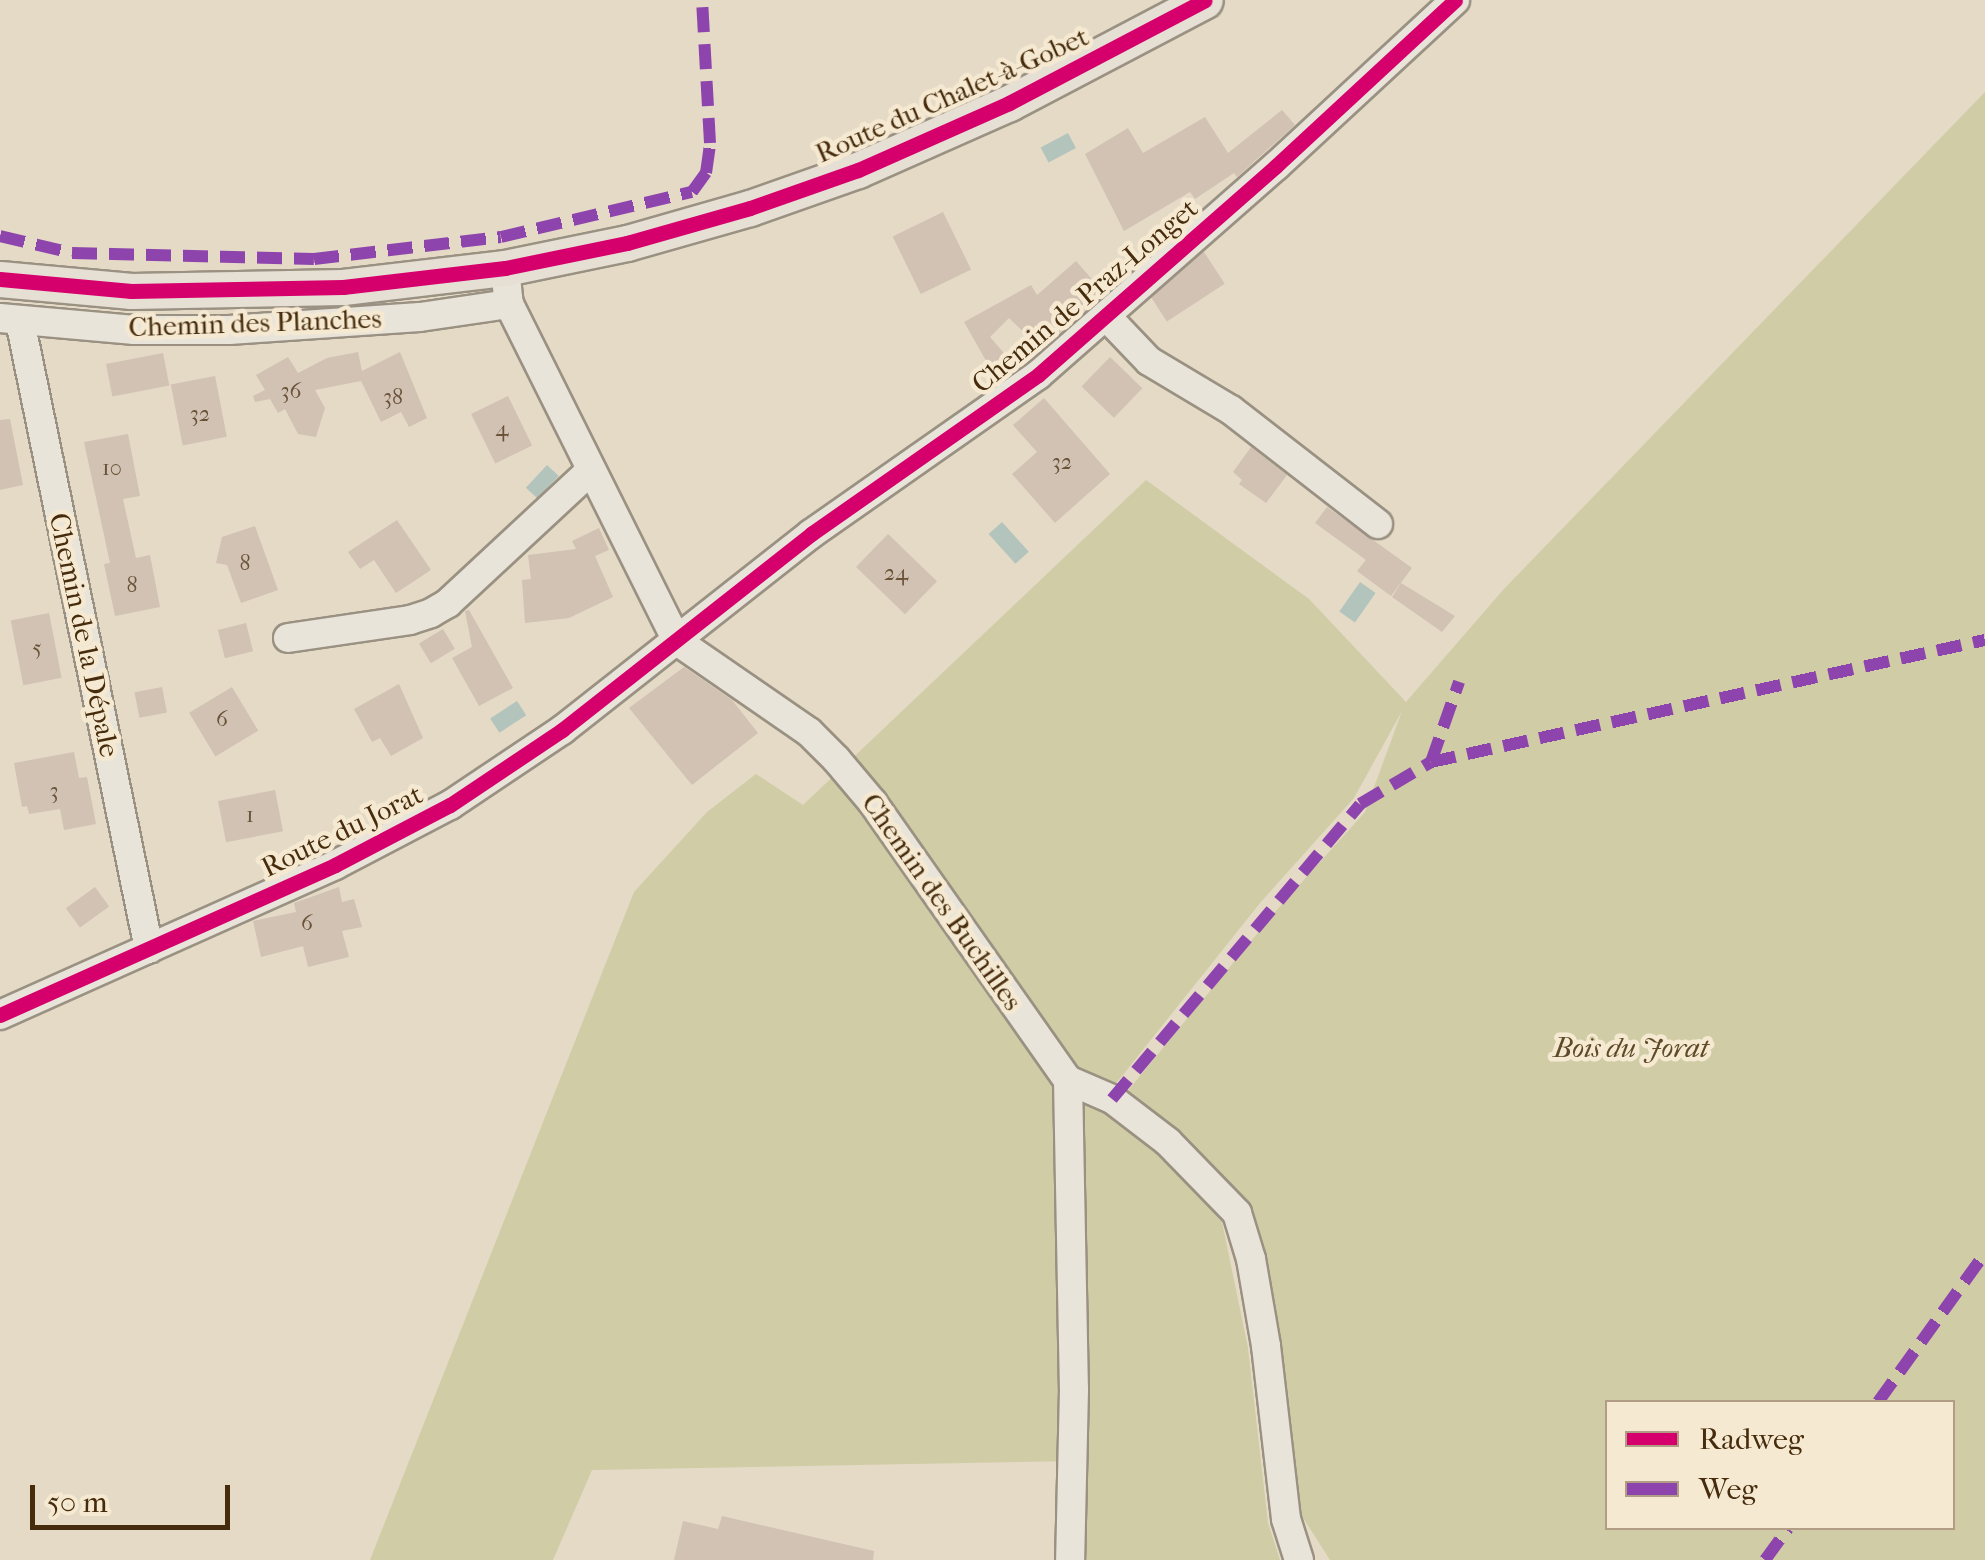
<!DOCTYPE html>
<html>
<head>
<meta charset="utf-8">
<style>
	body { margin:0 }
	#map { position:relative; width:1985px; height:1560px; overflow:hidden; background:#e4dac6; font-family:"IM FELL French Canon",serif }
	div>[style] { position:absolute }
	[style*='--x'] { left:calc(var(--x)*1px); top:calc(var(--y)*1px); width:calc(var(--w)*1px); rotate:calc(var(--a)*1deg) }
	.green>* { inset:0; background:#cfcca6 }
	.water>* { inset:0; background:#b3c4bd; transform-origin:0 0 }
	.building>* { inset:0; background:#d1c2b4; transform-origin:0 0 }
	.roads { filter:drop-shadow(2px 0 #9a9182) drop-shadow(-2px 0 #9a9182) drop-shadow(0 2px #9a9182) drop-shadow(0 -2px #9a9182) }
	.minor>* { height:28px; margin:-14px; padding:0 14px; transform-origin:14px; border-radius:14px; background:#e9e4da }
	.major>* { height:35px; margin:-17.5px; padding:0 17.5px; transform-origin:17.5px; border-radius:17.5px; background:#e6dfd4 }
	.quiet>* { height:12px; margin-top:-6px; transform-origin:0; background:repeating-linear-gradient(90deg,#8e44ad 0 25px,transparent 0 37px) }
	.cycleway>* { height:15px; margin:-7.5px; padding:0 7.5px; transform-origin:7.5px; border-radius:7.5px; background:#d6006c }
	span { translate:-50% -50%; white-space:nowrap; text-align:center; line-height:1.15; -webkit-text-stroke:9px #f6e9d2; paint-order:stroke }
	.number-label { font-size:22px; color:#6a5237 }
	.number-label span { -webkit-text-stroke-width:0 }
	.street-label { font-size:28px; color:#462c0c }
	.park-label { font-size:28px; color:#5e4a26; font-style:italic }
	.legend { position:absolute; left:1605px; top:1400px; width:350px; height:130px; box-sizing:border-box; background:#f6e9d2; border:2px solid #b09d83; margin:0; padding:12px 18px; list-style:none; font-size:30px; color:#462c0c }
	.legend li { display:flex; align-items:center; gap:20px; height:50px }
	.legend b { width:50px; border:2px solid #b09d83 }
	.scale { position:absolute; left:30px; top:1485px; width:200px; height:45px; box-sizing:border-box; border:5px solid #462c0c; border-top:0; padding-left:12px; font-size:30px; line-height:35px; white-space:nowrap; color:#462c0c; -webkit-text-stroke:8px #f6e9d2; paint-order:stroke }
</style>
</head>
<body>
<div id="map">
	<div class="green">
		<i style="clip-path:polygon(evenodd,1985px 92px,1985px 1560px,1330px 1560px,1302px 1516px,1281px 1348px,1247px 1203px,1175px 1133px,1126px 1093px,1275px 912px,1365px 812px,1402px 711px,1354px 798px,1260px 903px,1102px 1101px,1162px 1152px,1222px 1222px,1248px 1348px,1268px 1523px,1280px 1560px,1079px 1560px,1076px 1461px,592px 1470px,553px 1560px,370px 1560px,634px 892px,707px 812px,756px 774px,803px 805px,1146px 480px,1309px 599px,1406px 702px,1503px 590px,1985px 92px,1608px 1402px,1952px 1402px,1952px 1528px,1608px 1528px,1608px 1402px)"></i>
	</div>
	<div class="water">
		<i style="left:1068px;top:133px;width:17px;height:31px;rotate:62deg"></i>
		<i style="left:547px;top:465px;width:16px;height:31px;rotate:43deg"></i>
		<i style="left:1002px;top:522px;width:40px;height:18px;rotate:48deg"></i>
		<i style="left:1360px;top:582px;width:19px;height:36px;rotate:35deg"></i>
		<i style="left:517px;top:701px;width:17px;height:32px;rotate:57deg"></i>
	</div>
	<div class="building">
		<i style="clip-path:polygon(1282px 110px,1295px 125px,1237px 177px,1234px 173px,1195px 199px,1190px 192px,1124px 231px,1085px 154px,1128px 128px,1143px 153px,1205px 117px,1228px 153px)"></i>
		<i style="left:943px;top:212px;width:64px;height:56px;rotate:64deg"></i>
		<i style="left:1204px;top:252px;width:38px;height:69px;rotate:57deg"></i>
		<i style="clip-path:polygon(1076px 261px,1104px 293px,1041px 349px,1009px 318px,990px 337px,1017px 368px,997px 380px,964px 322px,1031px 285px,1037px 295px)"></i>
		<i style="clip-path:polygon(358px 352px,362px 371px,400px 352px,427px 418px,409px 427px,401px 412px,381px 422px,361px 381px,315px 390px,325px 408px,316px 437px,298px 434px,285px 409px,278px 413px,270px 399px,255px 402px,253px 396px,265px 390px,256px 375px,288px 357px,298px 373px,327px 358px)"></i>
		<i style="left:163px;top:353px;width:33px;height:58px;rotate:79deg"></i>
		<i style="left:1110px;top:357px;width:45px;height:41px;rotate:44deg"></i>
		<i style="left:215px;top:376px;width:62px;height:45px;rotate:79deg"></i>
		<i style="left:508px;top:396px;width:55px;height:41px;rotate:64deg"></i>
		<i style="clip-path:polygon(1044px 398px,1110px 474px,1055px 523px,1012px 474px,1037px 452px,1013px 425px)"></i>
		<i style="clip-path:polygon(10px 419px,23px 485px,0 490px,0 420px)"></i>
		<i style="clip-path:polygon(128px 434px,140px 496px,123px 499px,136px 558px,150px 555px,160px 607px,115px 616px,104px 564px,110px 563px,84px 442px)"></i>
		<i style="clip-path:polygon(1251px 447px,1287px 475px,1266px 503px,1239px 484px,1242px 480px,1233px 472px)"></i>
		<i style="clip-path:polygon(1327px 507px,1412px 568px,1391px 596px,1357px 571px,1366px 560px,1315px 523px)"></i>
		<i style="clip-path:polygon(397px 520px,431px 570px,396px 593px,374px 560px,360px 569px,348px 552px)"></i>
		<i style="clip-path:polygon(255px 526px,278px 590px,241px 603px,227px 565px,216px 563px,222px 537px)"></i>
		<i style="clip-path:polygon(599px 528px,609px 550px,595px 556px,613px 597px,569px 618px,525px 623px,522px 580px,531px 579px,528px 555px,576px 549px,572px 541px)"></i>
		<i style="left:888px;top:534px;width:68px;height:46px;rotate:44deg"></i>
		<i style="clip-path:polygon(1401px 583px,1455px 616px,1442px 632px,1392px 597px)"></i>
		<i style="clip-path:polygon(469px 610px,513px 688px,479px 706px,452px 658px,472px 647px,465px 611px)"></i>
		<i style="left:49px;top:613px;width:66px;height:39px;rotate:79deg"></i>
		<i style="left:246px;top:623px;width:29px;height:29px;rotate:76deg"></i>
		<i style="left:443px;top:629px;width:23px;height:28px;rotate:59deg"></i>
		<i style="clip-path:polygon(684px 667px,732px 700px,758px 733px,692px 785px,629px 708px)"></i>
		<i style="clip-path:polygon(399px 684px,423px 738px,391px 756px,380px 738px,372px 742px,354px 709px)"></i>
		<i style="left:162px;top:687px;width:26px;height:28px;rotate:79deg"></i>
		<i style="left:232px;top:687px;width:51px;height:50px;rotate:59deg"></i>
		<i style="clip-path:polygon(74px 752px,79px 778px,87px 777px,96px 824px,64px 830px,60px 809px,29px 814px,27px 806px,22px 807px,14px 763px)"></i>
		<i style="left:275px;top:790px;width:42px;height:58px;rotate:79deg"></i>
		<i style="left:95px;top:887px;width:24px;height:36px;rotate:54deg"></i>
		<i style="clip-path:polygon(339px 887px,342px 902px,354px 899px,362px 927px,342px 931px,349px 957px,308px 967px,303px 946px,261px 957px,253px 921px,296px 912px,294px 903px)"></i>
		<i style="clip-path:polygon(722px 1516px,874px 1551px,873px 1560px,674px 1560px,683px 1521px,718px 1529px)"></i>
	</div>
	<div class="roads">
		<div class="minor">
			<i style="--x:505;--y:268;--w:36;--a:84"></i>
			<i style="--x:509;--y:304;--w:377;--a:63.5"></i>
			<i style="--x:677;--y:641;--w:160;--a:34.6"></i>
			<i style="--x:809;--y:732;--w:38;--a:45"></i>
			<i style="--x:836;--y:759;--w:57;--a:49.9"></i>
			<i style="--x:873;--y:803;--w:339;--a:54.9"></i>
			<i style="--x:1068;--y:1080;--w:48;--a:23.4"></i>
			<i style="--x:1112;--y:1099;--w:71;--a:37.5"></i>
			<i style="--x:1168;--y:1142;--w:99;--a:45.8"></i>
			<i style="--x:1237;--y:1213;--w:48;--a:73.1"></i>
			<i style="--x:1251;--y:1259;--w:88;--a:80.2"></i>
			<i style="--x:1266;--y:1346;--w:174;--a:83.4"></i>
			<i style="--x:1286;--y:1519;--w:43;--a:72.4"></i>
			<i style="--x:1106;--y:316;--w:62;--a:46.3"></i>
			<i style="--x:1149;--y:361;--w:96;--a:30.9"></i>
			<i style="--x:1231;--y:410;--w:186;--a:37.8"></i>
			<i style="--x:0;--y:318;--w:135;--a:5.1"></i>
			<i style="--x:134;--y:330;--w:95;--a:0"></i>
			<i style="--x:229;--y:330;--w:191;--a:-3.9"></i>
			<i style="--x:420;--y:317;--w:90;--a:-8.3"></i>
			<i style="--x:20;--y:321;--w:641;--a:78.39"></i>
			<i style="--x:288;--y:638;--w:123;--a:-8.4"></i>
			<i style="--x:410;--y:620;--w:22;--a:-18"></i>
			<i style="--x:431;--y:613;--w:20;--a:-30"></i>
			<i style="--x:448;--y:603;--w:192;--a:-42.9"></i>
			<i style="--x:0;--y:1015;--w:367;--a:-24.1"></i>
			<i style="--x:335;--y:865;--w:130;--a:-27.6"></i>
			<i style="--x:450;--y:805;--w:135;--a:-33.8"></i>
			<i style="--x:562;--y:730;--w:317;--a:-38.2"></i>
			<i style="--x:811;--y:534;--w:277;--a:-35"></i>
			<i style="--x:1038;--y:375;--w:317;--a:-41.3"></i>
			<i style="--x:1276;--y:166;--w:244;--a:-42.8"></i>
			<i style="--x:1068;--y:1080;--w:309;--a:88.9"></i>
			<i style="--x:1074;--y:1389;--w:171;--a:91.3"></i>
		</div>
		<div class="major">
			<i style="--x:0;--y:279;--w:132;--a:5.2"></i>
			<i style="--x:131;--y:291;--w:212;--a:-1.1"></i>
			<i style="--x:343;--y:287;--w:163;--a:-6.7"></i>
			<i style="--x:505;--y:268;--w:125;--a:-11.6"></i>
			<i style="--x:627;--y:243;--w:128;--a:-15.9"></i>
			<i style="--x:750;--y:208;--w:114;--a:-19.4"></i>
			<i style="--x:858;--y:170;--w:165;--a:-23.9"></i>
			<i style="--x:1009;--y:103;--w:221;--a:-27.7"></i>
		</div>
	</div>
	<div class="quiet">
		<i style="--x:0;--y:236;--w:74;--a:13.3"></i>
		<i style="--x:72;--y:253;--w:242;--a:1.4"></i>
		<i style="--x:314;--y:259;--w:188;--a:-6.7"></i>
		<i style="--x:501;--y:237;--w:196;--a:-13.3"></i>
		<i style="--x:692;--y:192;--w:24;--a:-54"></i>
		<i style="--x:706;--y:173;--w:30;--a:-82"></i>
		<i style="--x:710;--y:143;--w:143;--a:-93.2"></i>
		<i style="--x:1431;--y:762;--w:85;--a:-70.7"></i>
		<i style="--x:1112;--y:1099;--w:385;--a:-49.9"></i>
		<i style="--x:1360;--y:804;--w:82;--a:-30.6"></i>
		<i style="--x:1431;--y:762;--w:567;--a:-12.42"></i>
		<i style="--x:1878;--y:1402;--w:183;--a:-54.3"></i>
		<i style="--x:1765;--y:1560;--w:39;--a:-54"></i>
	</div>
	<div class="cycleway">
		<i style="--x:0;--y:279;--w:132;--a:5.2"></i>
		<i style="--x:131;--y:291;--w:212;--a:-1.1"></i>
		<i style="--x:343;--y:287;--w:163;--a:-6.7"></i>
		<i style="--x:505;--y:268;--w:125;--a:-11.6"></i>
		<i style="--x:627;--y:243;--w:128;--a:-15.9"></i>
		<i style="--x:750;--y:208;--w:114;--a:-19.4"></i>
		<i style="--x:858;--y:170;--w:165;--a:-23.9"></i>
		<i style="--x:1009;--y:103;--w:221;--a:-27.7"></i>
		<i style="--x:0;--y:1015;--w:367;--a:-24.1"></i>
		<i style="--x:335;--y:865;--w:130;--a:-27.6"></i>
		<i style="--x:450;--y:805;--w:135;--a:-33.8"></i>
		<i style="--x:562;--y:730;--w:317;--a:-38.2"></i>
		<i style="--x:811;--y:534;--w:277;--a:-35"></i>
		<i style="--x:1038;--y:375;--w:317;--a:-41.3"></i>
		<i style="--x:1276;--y:166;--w:244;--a:-42.8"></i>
	</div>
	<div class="number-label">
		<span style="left:291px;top:392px">36</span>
		<span style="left:393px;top:398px">38</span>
		<span style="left:200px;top:415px">32</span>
		<span style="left:502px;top:430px">4</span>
		<span style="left:1062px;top:463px">32</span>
		<span style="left:112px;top:469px">10</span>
		<span style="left:245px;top:564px">8</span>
		<span style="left:896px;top:574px">24</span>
		<span style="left:132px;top:586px">8</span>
		<span style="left:37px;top:649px">5</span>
		<span style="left:222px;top:720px">6</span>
		<span style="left:54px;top:792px">3</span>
		<span style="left:250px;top:816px">1</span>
		<span style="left:307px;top:924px">6</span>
	</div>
	<div class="street-label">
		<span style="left:952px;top:95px;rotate:-24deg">Route du Chalet-à-Gobet</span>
		<span style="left:1085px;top:296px;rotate:-40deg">Chemin de Praz-Longet</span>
		<span style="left:255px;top:323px;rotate:-2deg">Chemin des Planches</span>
		<span style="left:84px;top:635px;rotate:78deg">Chemin de la Dépale</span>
		<span style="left:342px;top:831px;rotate:-26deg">Route du Jorat</span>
		<span style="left:942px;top:902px;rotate:55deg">Chemin des Buchilles</span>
	</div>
	<div class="park-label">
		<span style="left:1631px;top:1048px">Bois du Jorat</span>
	</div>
	<ul class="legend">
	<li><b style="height:12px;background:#d6006c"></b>Radweg</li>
	<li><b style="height:12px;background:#8e44ad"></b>Weg</li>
	</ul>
	<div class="scale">50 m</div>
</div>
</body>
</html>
